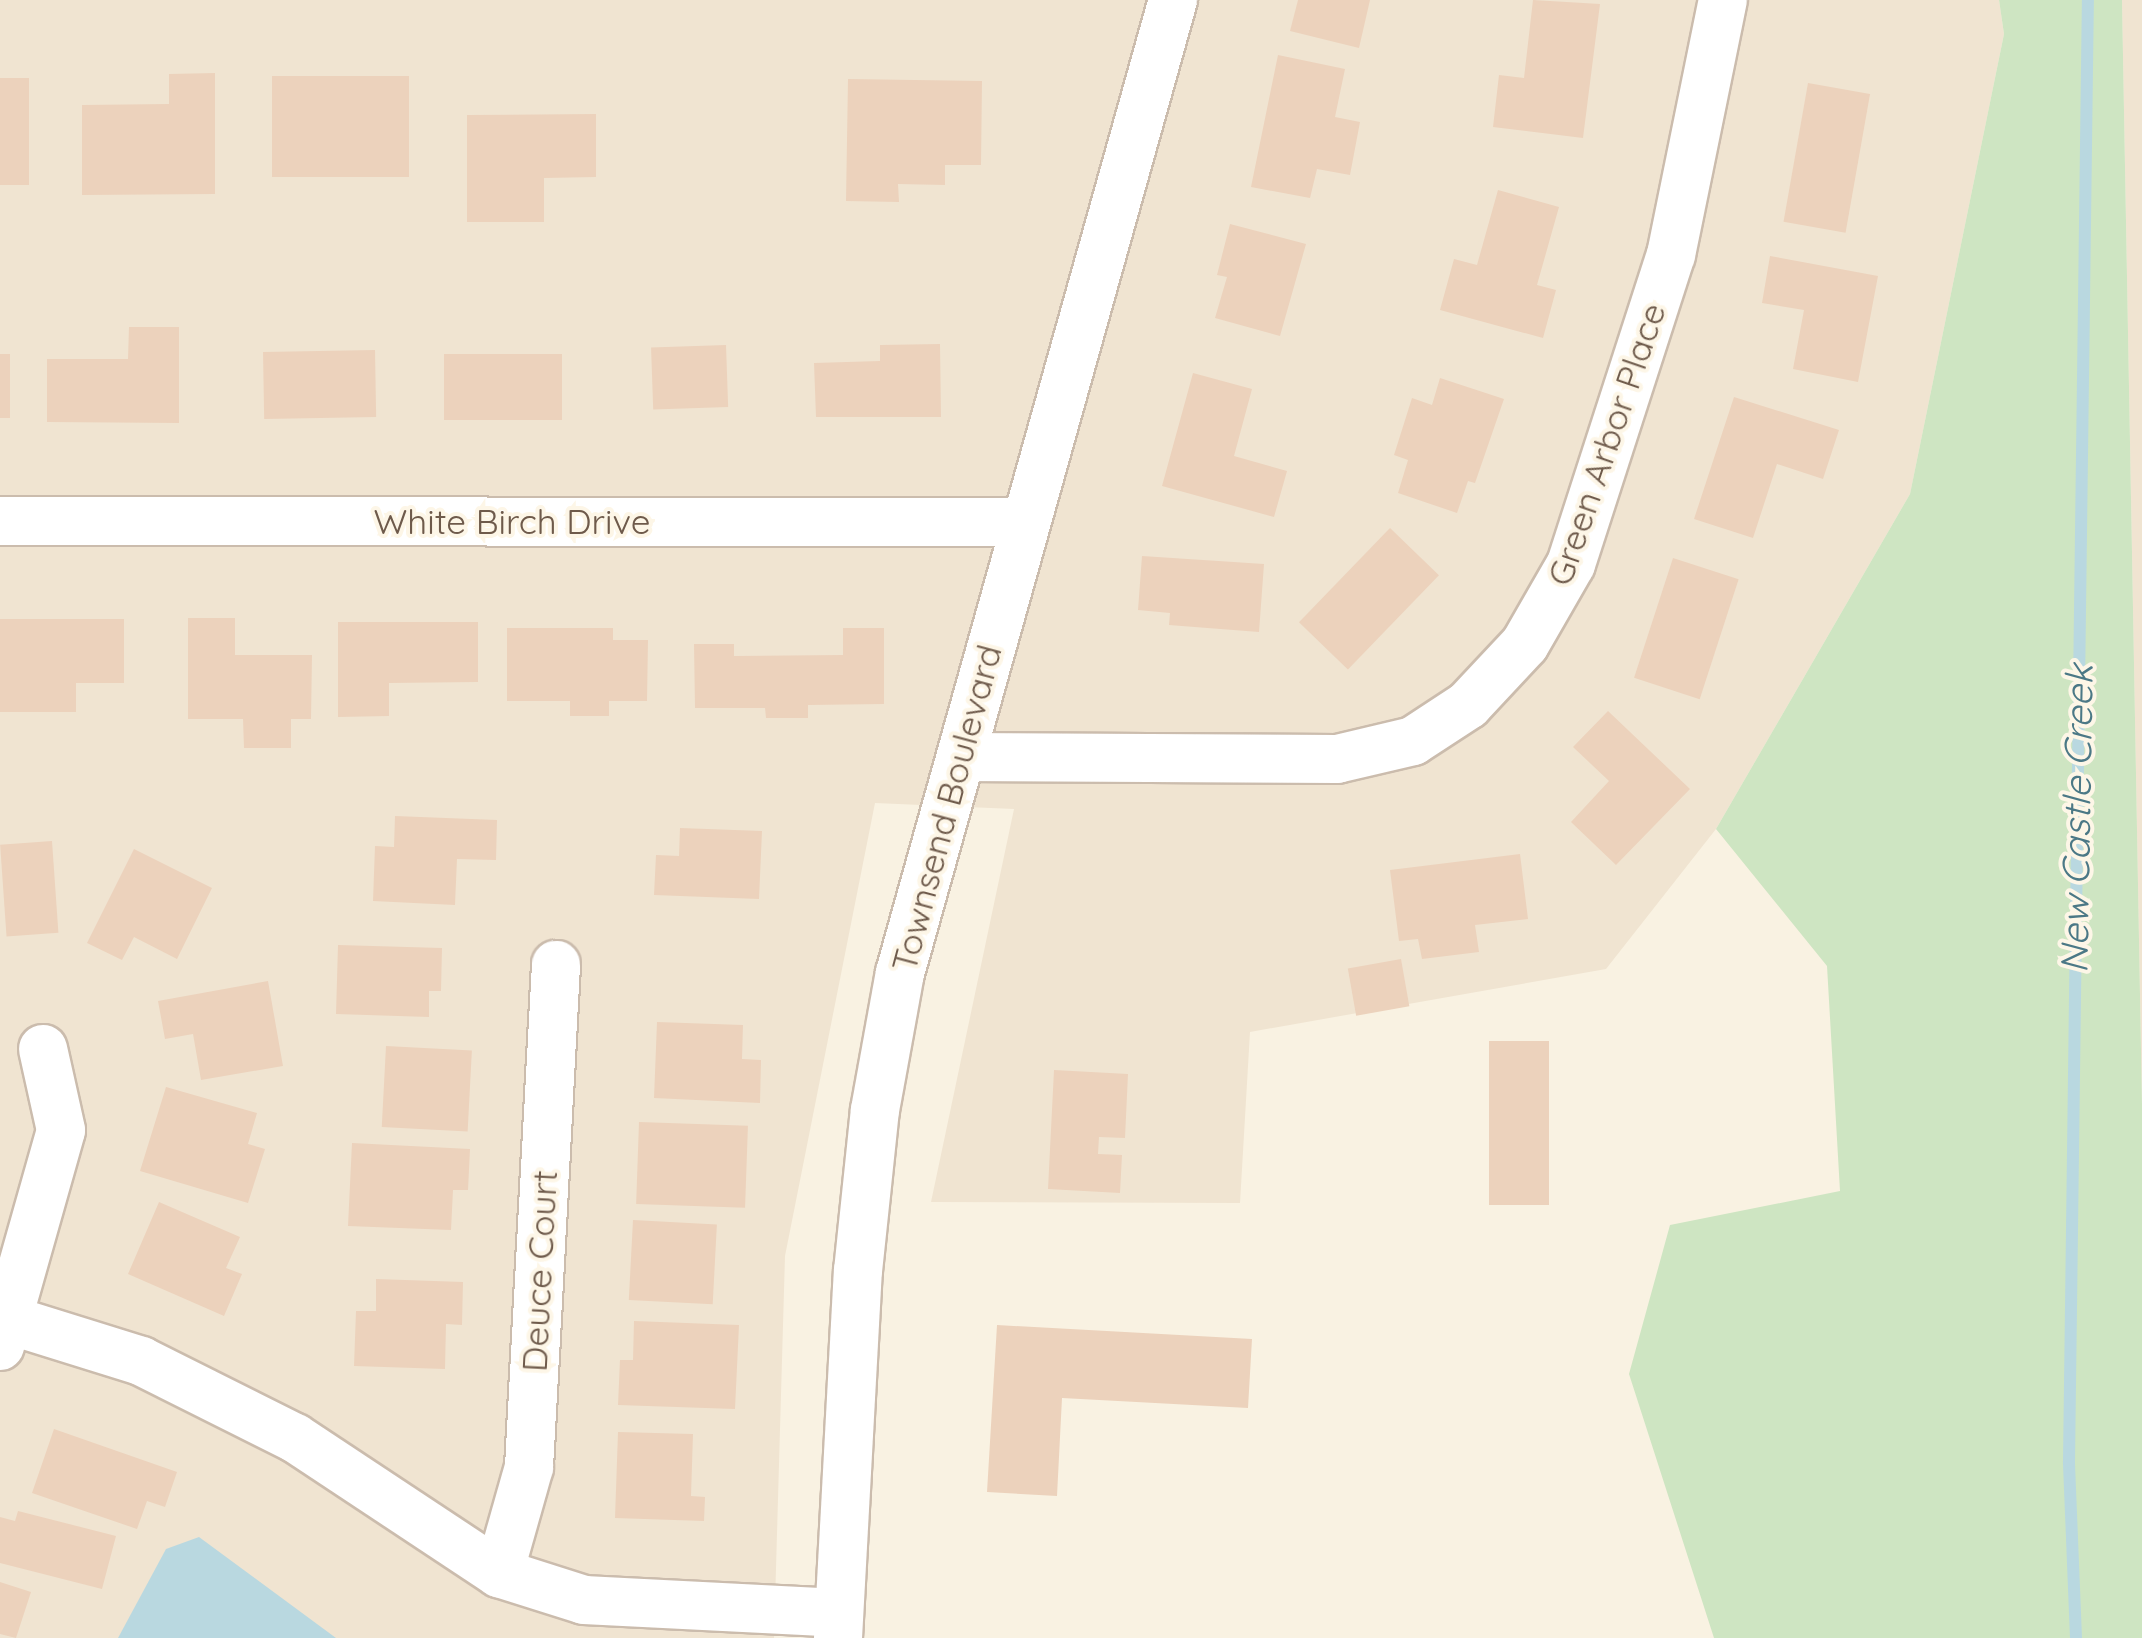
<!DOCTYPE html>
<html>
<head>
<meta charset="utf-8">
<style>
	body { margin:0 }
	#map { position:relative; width:2142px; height:1638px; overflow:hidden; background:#f9f2e2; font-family:Quicksand,sans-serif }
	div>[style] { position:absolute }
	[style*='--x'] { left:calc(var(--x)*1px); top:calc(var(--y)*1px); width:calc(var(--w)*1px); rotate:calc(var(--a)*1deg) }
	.residential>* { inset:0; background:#f0e4d1 }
	.green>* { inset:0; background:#cee5c2 }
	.water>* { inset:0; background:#b9d8e0 }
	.stream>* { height:12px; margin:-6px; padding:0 6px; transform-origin:6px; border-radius:6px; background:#b9d8e0 }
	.building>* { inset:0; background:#ecd2bc; transform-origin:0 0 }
	.roads { filter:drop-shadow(2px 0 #cbbcad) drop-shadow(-2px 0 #cbbcad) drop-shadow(0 2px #cbbcad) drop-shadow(0 -2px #cbbcad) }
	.minor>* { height:48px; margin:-24px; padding:0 24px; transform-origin:24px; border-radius:24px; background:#fff }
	span { translate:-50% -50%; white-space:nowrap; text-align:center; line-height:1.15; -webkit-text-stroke:8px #fdf6e7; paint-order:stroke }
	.street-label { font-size:35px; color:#6e5a4b }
	.water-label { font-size:38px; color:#4b7886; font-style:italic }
</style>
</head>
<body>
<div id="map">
	<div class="residential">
		<i style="clip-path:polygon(0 0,1999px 0,2004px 34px,1910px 494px,1716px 829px,1606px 969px,1250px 1032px,1240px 1203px,931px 1202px,1014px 809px,875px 803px,785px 1256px,774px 1638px,0 1638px)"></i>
		<i style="clip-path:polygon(2122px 0,2142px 0,2142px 1105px)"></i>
	</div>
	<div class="green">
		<i style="clip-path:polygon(1999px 0,2122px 0,2142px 1105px,2142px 1638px,1714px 1638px,1629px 1374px,1670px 1225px,1840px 1191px,1827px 966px,1716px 829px,1910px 494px,2004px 34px)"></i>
	</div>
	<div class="water">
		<i style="clip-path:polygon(199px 1537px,336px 1638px,118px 1638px,166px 1549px)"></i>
	</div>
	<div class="stream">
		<i style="--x:2076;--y:1638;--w:176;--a:-92.3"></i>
		<i style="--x:2069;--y:1462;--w:1462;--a:-89.26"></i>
	</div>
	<div class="building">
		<i style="clip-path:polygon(1298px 0,1370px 0,1359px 48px,1290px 31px)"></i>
		<i style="clip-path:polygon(1533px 0,1600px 4px,1583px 138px,1493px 127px,1499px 75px,1524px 78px)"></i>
		<i style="clip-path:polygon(1278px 55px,1345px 69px,1335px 117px,1360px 122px,1350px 175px,1317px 169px,1310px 198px,1251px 187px)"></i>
		<i style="clip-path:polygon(215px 73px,215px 194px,82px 195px,82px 105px,169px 104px,169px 74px)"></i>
		<i style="left:409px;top:76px;width:101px;height:137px;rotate:90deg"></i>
		<i style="left:0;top:78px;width:29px;height:107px"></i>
		<i style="clip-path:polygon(848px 79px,982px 81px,981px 165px,945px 165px,945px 185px,898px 184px,899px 202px,846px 201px)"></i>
		<i style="left:1808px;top:83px;width:63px;height:141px;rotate:10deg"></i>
		<i style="clip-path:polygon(596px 114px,596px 177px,544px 178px,544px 222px,467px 222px,467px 115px)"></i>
		<i style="clip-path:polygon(1498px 190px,1559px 207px,1537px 285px,1556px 290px,1543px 338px,1440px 310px,1454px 259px,1477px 265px)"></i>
		<i style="clip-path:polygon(1230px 224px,1306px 244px,1280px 336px,1215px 318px,1227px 277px,1217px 275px)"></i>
		<i style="clip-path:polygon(1770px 256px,1878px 276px,1858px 382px,1793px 369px,1804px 310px,1762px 303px)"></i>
		<i style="clip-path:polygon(129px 327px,179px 327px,179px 423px,47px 422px,47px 359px,128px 359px)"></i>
		<i style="clip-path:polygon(940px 344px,941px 417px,816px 417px,814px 363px,880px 361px,880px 345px)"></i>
		<i style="left:726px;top:345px;width:62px;height:75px;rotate:88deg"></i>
		<i style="left:375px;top:350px;width:67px;height:112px;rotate:89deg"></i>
		<i style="left:0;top:354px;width:10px;height:64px"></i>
		<i style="left:562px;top:354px;width:66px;height:118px;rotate:90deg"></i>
		<i style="clip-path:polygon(1193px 373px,1252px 389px,1234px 456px,1287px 471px,1274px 517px,1162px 486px)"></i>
		<i style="clip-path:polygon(1440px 378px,1504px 399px,1475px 483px,1468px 481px,1457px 513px,1398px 493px,1408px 460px,1394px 455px,1412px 398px,1432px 405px)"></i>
		<i style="clip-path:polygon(1734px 397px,1839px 430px,1823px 479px,1777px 464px,1753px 538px,1694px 519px)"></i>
		<i style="left:1390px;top:528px;width:68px;height:131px;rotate:44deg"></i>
		<i style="clip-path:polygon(1142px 556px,1264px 564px,1259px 632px,1169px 625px,1170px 613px,1138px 610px)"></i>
		<i style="left:1673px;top:558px;width:69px;height:126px;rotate:18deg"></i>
		<i style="clip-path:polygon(188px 618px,235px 618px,235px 655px,312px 655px,311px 719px,291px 719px,291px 748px,244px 748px,243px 719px,188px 719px)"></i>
		<i style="clip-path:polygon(0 619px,124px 619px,124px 683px,76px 683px,76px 712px,0 712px)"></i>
		<i style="clip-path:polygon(338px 622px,478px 622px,478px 682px,389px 683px,389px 716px,338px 717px)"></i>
		<i style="clip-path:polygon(507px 628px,613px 628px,613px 640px,648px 640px,647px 701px,609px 701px,609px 716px,570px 716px,570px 701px,507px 701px)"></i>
		<i style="clip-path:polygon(843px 628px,884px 628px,884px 704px,808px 705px,808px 718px,766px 718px,765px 708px,695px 708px,694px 644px,734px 644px,734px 656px,843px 655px)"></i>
		<i style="clip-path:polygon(1608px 711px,1690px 789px,1616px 865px,1571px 822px,1609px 781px,1573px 747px)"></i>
		<i style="clip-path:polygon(395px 816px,497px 820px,496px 860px,457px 859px,455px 905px,373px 901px,375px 846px,394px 847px)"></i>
		<i style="clip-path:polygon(680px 828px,762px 831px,759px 899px,654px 895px,656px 855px,679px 856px)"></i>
		<i style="left:52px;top:841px;width:92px;height:52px;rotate:86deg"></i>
		<i style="clip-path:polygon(134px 849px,212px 888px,177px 959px,134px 937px,122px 960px,87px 943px)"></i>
		<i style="clip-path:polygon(1520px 854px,1528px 919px,1475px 925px,1479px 952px,1422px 959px,1418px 939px,1399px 941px,1390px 870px)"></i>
		<i style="clip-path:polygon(338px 945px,442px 948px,441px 991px,429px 991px,429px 1017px,336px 1014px)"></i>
		<i style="left:1401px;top:959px;width:48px;height:54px;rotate:80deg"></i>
		<i style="clip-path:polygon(268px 981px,283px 1066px,201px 1080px,193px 1034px,165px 1039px,158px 1001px)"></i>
		<i style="clip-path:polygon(657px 1022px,743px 1025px,742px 1059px,761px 1060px,760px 1103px,654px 1098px)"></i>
		<i style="left:1549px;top:1041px;width:164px;height:60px;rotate:90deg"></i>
		<i style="left:386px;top:1046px;width:86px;height:81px;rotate:3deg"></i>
		<i style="clip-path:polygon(1054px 1070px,1128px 1074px,1125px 1138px,1099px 1137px,1098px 1154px,1122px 1155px,1120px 1193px,1048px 1189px)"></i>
		<i style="clip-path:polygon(166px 1087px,257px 1113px,248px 1144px,265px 1149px,248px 1203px,140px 1171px)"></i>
		<i style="left:639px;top:1122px;width:109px;height:82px;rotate:2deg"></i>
		<i style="clip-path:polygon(352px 1143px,470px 1149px,468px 1190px,453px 1190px,451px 1230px,348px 1226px)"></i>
		<i style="clip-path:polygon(159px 1202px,240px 1237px,226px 1268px,242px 1274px,224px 1316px,128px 1274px)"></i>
		<i style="left:633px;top:1220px;width:84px;height:80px;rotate:3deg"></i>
		<i style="clip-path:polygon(376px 1279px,463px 1282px,462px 1325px,446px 1324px,445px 1369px,354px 1366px,356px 1311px,376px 1311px)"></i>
		<i style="clip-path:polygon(634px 1321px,739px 1325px,735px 1409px,618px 1405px,620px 1360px,633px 1360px)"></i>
		<i style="clip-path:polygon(997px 1325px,1252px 1339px,1248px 1408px,1062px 1398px,1057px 1496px,987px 1492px)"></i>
		<i style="clip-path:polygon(54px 1429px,177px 1472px,165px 1507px,147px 1501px,137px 1529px,32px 1493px)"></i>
		<i style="clip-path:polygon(618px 1432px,693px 1434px,691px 1496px,705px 1497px,704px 1521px,615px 1518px)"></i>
		<i style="clip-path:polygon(18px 1511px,116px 1536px,102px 1589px,0 1563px,0 1517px,15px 1521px)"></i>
		<i style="clip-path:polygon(0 1582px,31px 1592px,16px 1638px,0 1634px)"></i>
	</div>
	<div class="roads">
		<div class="minor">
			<i style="--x:0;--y:521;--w:1024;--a:0.06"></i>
			<i style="--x:961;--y:757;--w:376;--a:0.3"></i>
			<i style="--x:1337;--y:759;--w:78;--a:-13.3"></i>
			<i style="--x:1413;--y:741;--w:66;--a:-33.2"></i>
			<i style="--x:1468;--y:705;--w:83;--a:-46.9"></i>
			<i style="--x:1525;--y:644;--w:92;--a:-60.1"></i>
			<i style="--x:1571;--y:564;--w:325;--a:-72.1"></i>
			<i style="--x:1671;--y:255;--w:260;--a:-78.5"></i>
			<i style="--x:0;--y:1317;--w:148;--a:17.3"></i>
			<i style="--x:141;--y:1361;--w:172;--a:26.6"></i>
			<i style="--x:295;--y:1438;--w:245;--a:33.5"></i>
			<i style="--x:499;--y:1573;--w:89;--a:17.6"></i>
			<i style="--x:584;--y:1600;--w:255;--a:2.9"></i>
			<i style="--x:0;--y:1346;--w:224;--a:-74.2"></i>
			<i style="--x:61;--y:1130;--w:83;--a:-102.5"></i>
			<i style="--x:499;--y:1573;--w:110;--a:-74.2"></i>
			<i style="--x:529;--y:1467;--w:503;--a:-86.92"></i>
			<i style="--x:838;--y:1638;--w:368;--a:-86.9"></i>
			<i style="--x:858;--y:1271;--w:162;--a:-84"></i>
			<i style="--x:875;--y:1110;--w:139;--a:-79.7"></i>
			<i style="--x:900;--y:973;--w:1011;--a:-74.33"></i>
		</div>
	</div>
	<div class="street-label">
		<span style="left:1606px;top:444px;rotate:-71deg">Green Arbor Place</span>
		<span style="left:512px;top:521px">White Birch Drive</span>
		<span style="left:946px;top:808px;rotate:-75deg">Townsend Boulevard</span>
		<span style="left:539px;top:1271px;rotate:-87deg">Deuce Court</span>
	</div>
	<div class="water-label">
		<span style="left:2077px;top:819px;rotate:-89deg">New Castle Creek</span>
	</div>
</div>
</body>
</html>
